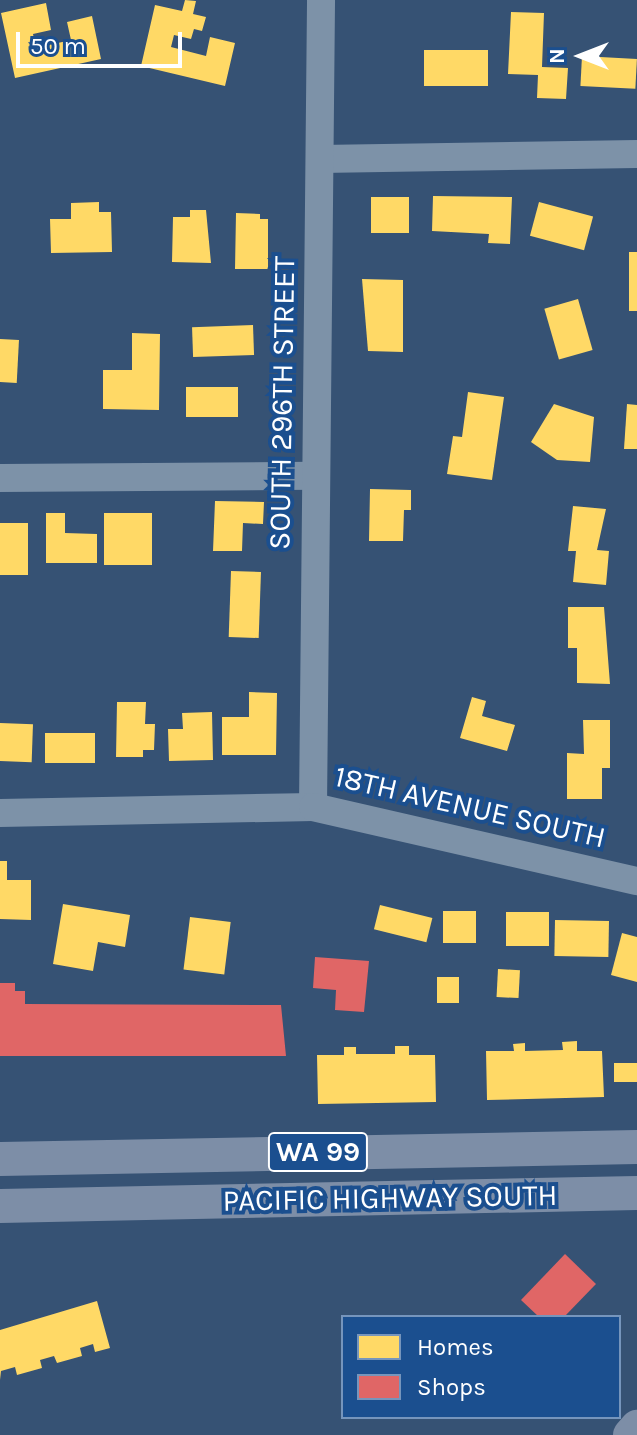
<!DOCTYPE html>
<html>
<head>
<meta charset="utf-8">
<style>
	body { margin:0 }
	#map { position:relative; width:637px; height:1435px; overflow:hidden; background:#365274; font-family:Karla,sans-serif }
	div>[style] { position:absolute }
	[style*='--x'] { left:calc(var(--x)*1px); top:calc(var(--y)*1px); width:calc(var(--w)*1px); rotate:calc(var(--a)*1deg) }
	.homes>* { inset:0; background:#ffd966; transform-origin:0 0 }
	.shops>* { inset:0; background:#e06666 }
	.minor>* { height:28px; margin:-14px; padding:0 14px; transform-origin:14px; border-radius:14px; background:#7d92a8 }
	.major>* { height:34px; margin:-17px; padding:0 17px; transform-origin:17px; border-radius:17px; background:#7d8ea7 }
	span { translate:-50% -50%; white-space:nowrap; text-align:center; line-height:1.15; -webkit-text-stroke:8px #1b4f8f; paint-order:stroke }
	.shield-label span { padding:2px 6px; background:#1b4f8f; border:2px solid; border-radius:6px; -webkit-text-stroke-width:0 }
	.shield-label { font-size:28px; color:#fff; font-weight:700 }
	.street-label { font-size:30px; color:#fff }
	.legend { position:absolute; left:341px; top:1315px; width:280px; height:104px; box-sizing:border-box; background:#1b4f8f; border:2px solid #7695bc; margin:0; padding:10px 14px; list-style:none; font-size:24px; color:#fff }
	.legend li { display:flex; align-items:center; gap:16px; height:40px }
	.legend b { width:40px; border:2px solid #7695bc }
	.north { position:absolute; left:541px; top:16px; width:80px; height:80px; -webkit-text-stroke:6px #1b4f8f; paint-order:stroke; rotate:270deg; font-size:22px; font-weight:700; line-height:32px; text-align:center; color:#fff }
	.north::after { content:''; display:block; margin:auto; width:28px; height:36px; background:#fff; clip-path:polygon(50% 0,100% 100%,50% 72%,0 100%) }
	.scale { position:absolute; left:16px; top:32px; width:166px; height:36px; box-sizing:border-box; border:4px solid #fff; border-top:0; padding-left:10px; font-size:24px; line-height:28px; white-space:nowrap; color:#fff; -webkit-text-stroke:6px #1b4f8f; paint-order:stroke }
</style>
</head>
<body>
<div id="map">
	<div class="homes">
		<i style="clip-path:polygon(185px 0,196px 1px,193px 14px,206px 17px,202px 31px,194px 29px,191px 39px,174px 35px,171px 47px,206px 56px,210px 37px,235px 43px,225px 86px,141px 66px,155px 5px,182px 11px)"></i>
		<i style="clip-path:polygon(46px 3px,51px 30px,33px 34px,36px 48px,71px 40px,67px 22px,92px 16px,101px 59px,15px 78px,1px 13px)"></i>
		<i style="clip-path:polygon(511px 12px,544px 13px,542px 67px,568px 68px,566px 99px,537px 98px,538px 75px,508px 74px)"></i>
		<i style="left:424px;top:50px;width:64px;height:36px"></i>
		<i style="left:582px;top:56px;width:55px;height:30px;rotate:3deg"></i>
		<i style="clip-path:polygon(433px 196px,512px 197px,510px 244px,488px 243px,489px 234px,432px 231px)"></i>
		<i style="left:371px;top:197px;width:38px;height:36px"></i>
		<i style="clip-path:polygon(99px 202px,99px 212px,111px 212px,112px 252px,51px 253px,50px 219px,71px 219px,71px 203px)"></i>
		<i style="left:539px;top:202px;width:56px;height:35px;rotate:15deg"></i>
		<i style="clip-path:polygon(190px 210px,206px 210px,211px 263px,172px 262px,173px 217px,190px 217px)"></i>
		<i style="clip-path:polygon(236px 213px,260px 214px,260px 219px,268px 219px,268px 269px,235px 269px)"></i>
		<i style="left:629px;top:252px;width:8px;height:59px"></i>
		<i style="clip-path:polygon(362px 279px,403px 280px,403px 352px,368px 351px)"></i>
		<i style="left:578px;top:299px;width:53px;height:35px;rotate:74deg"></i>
		<i style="left:253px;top:325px;width:30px;height:61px;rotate:88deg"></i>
		<i style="clip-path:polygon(132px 333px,160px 334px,159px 410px,103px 409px,103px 370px,132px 370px)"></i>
		<i style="left:0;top:339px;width:19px;height:43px;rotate:3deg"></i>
		<i style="left:186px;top:387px;width:52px;height:30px"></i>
		<i style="clip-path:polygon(468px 392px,504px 397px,492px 480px,447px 474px,453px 436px,462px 437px)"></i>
		<i style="clip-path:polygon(554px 404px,594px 417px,590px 462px,557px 460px,531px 442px)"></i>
		<i style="clip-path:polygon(627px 404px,637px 405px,637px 449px,624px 449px)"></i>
		<i style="clip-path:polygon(370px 489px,411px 490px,411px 510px,404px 510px,403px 541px,369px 541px)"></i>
		<i style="clip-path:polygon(215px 501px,264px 502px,263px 524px,243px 523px,242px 551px,213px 551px)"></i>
		<i style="clip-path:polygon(573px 506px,606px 509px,597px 550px,609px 551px,606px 585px,573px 582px,576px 551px,568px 551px)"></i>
		<i style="clip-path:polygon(46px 513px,65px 513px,65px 533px,97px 534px,97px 563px,46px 563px)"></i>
		<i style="left:104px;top:513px;width:48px;height:52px"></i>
		<i style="left:28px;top:523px;width:52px;height:28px;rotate:90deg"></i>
		<i style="left:231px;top:571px;width:30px;height:66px;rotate:2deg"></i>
		<i style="clip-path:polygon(568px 607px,604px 607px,610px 684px,577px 683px,577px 648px,568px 648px)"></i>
		<i style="clip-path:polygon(249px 692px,277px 693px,276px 755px,222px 755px,222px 717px,249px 717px)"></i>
		<i style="clip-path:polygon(472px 697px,486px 701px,482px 716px,515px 725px,507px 751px,460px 738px)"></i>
		<i style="clip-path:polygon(117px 702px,146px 702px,145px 724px,155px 724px,154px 750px,143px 750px,143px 757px,116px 757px)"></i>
		<i style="clip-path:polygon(212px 712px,213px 760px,169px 761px,168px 729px,183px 729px,182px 713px)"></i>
		<i style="clip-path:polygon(583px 720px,610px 720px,610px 768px,602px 768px,602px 799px,567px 799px,567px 753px,584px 754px)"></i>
		<i style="left:0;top:723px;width:33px;height:38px;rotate:2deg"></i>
		<i style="left:45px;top:733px;width:50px;height:30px"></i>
		<i style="clip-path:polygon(0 861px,7px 861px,7px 880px,31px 880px,31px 920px,0 919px)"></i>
		<i style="clip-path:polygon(63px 904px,130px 915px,125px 947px,98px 942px,93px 971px,53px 964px)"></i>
		<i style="left:380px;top:905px;width:54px;height:25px;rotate:14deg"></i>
		<i style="left:476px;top:911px;width:32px;height:33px;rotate:90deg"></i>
		<i style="left:506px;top:912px;width:43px;height:34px"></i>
		<i style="left:190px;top:917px;width:41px;height:53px;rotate:7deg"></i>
		<i style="left:555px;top:920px;width:54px;height:36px;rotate:1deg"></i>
		<i style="clip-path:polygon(622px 933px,637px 937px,637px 982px,611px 975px)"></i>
		<i style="left:498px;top:969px;width:22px;height:28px;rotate:3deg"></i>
		<i style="left:437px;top:977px;width:22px;height:26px"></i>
		<i style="clip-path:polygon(577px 1041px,577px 1051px,602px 1051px,604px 1097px,487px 1100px,486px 1051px,514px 1051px,513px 1044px,525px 1043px,525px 1051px,563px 1050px,562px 1042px)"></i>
		<i style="clip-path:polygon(395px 1046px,409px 1046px,409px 1055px,435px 1055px,436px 1102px,318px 1104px,317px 1055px,344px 1055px,344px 1047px,356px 1047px,356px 1054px,395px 1054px)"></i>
		<i style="left:637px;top:1063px;width:19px;height:23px;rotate:90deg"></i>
		<i style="clip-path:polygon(97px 1301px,110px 1348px,95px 1352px,93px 1344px,80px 1348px,82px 1356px,57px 1363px,54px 1356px,40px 1360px,42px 1368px,17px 1375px,15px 1367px,1px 1371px,0 1380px,0 1330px)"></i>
	</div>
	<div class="shops">
		<i style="clip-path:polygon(315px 957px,369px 961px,364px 1012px,335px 1010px,336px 990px,313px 988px)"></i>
		<i style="clip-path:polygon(0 983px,15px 983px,15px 991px,25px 991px,25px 1004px,281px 1005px,286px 1056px,0 1056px)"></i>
		<i style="clip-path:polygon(565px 1254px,596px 1284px,564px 1317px,539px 1317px,521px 1300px)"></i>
	</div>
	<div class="minor">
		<i style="--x:320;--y:159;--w:317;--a:-0.9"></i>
		<i style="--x:0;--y:478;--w:313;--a:-0.4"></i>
		<i style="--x:313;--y:807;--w:807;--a:-89.43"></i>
		<i style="--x:0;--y:813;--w:313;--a:-1.1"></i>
		<i style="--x:313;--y:807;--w:332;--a:12.9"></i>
	</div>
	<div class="major">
		<i style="--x:0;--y:1159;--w:637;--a:-1.08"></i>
		<i style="--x:0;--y:1206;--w:637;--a:-1.17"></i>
		<i style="--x:630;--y:1435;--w:11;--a:-49"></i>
	</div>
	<div class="shield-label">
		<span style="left:318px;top:1152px">WA 99</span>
	</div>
	<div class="street-label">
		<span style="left:282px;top:403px;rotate:-89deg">SOUTH 296TH STREET</span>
		<span style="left:470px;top:807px;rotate:13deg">18TH AVENUE SOUTH</span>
		<span style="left:390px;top:1198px;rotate:-1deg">PACIFIC HIGHWAY SOUTH</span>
	</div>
	<ul class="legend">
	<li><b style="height:22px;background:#ffd966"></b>Homes</li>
	<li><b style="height:22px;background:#e06666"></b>Shops</li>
	</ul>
	<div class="north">N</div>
	<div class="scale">50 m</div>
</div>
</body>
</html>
